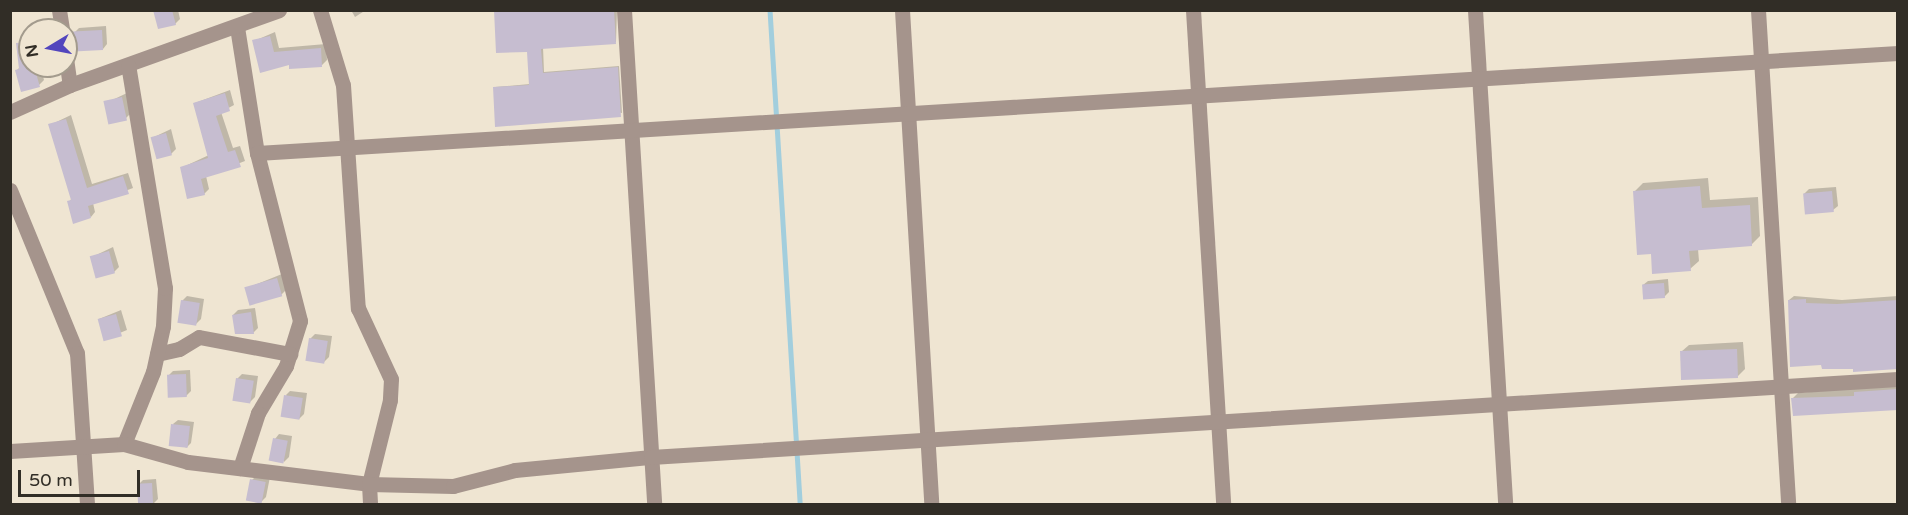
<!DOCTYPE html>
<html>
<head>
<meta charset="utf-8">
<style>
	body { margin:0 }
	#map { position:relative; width:1908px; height:515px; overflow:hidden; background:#efe5d2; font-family:"Varela Round",sans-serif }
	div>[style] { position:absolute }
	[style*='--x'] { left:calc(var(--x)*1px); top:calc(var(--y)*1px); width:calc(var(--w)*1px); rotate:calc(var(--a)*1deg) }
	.shadow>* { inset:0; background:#0003 }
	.stream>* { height:4.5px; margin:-2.25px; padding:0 2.25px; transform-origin:2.25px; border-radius:2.25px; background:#a2cedd }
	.building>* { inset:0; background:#c6bdd0; transform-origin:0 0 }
	.minor>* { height:15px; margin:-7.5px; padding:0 7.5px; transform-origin:7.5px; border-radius:7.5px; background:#a5948c }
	span { translate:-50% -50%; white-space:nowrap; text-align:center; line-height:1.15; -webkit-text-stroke:6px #efe5d2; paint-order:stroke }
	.frame { position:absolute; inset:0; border:12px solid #312d26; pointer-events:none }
	.north { position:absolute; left:18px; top:18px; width:60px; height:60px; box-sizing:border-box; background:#efe5d2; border:2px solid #a39b8d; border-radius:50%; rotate:260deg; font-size:16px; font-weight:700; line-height:24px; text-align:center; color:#312d26 }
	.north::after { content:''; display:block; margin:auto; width:21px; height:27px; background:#5245bd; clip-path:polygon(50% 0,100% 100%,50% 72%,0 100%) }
	.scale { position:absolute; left:18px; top:470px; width:122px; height:27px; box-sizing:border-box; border:3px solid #312d26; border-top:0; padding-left:8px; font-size:18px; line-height:21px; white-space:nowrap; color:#312d26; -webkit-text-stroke:4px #efe5d2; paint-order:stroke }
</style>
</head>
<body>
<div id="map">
	<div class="shadow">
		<i style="clip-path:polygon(155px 10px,178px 10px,180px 19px,175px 24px)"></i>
		<i style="clip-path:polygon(351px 10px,366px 10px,355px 17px)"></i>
		<i style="clip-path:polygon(495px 10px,617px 10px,616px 42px,543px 47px,544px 72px,619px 66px,622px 113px,495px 87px,530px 84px,528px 51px)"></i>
		<i style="clip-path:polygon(106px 26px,107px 44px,103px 49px,74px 33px,79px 28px)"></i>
		<i style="clip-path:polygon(275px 32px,279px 48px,326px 44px,327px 60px,322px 65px,291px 63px,254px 41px)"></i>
		<i style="clip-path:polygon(30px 38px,30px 66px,40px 66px,44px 80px,39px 85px,17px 70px,20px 67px,18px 44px)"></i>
		<i style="clip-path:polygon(230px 90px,234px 105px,221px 112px,233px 148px,240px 146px,245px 161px,206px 176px,209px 189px,204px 194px,181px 168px,209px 155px,195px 103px)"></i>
		<i style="clip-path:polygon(127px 93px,131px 113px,126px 118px,106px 103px)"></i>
		<i style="clip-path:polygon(71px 115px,92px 184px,128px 173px,133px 188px,93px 203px,95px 212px,91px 217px,69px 202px,72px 198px,50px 125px)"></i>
		<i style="clip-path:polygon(171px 129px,176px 149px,171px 154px,152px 138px)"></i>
		<i style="clip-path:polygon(1708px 178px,1710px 200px,1758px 197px,1760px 236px,1751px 245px,1698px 249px,1699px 261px,1690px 269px,1652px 252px,1634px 192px,1643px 183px)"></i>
		<i style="clip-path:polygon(1836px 187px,1838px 206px,1833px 210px,1804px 194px,1809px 189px)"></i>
		<i style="clip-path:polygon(113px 247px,119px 267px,114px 272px,92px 257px)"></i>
		<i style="clip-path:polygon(282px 274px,286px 290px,281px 295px,247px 288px)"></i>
		<i style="clip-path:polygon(1668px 279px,1669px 292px,1664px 297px,1643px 285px,1648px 281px)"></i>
		<i style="clip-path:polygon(187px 296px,204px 299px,201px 319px,196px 324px,182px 301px)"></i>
		<i style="clip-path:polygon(1794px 296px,1842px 300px,1898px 296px,1898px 367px,1854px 367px,1789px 300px)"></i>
		<i style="clip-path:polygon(255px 308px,258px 328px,253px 333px,233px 315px,238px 310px)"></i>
		<i style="clip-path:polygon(121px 310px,127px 330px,105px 339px,99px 319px)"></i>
		<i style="clip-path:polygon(315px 334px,332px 336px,329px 357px,324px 362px,310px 339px)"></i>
		<i style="clip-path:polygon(1743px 342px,1745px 369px,1737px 377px,1681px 352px,1689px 345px)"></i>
		<i style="clip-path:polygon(190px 370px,191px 391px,186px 396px,168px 376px,173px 371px)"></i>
		<i style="clip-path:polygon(242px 374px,258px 376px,255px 397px,250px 402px,237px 379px)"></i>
		<i style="clip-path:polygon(1898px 385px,1898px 408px,1793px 398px,1798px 393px)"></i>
		<i style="clip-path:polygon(290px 391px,307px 393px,304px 414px,299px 419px,286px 395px)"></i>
		<i style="clip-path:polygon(178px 420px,194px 422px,191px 443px,186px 448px,173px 424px)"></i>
		<i style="clip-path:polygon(279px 434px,292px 436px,289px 457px,284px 462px,275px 439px)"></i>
		<i style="clip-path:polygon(257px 475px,270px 477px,266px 497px,261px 502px,252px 480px)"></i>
		<i style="clip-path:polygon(156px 479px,158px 499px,153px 504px,139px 504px,138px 485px,143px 480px)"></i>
	</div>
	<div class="stream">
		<i style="--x:770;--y:10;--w:495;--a:86.5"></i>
	</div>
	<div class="building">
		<i style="clip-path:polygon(153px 10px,172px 10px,176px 25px,158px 29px)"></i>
		<i style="clip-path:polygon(494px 10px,614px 10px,616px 44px,541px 49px,543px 73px,618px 67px,621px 117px,495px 127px,493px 87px,529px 85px,527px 52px,496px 53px)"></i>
		<i style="left:102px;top:30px;width:20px;height:29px;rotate:87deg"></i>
		<i style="clip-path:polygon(270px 36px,274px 52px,321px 48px,322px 67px,289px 69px,289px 65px,260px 73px,252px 40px)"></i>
		<i style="clip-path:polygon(30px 42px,30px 66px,34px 66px,40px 87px,21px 92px,15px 70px,19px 69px,16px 43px)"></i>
		<i style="clip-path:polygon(225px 93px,230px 111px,216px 116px,228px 152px,235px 150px,241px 167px,201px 179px,205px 195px,187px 199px,180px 167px,208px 158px,193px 103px)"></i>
		<i style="left:122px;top:97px;width:24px;height:19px;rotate:78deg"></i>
		<i style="clip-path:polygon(66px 119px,87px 188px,123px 176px,129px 194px,88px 206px,91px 218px,73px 224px,67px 201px,71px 200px,48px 124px)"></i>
		<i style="left:166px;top:133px;width:23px;height:16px;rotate:75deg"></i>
		<i style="clip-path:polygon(1700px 186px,1702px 208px,1750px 205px,1752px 246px,1689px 251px,1691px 271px,1652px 274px,1651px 254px,1637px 255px,1633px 191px)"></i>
		<i style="left:1832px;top:191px;width:21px;height:29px;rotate:85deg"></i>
		<i style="left:109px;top:251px;width:23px;height:20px;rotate:75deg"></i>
		<i style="left:277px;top:278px;width:19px;height:34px;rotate:74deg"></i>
		<i style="left:1664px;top:283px;width:15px;height:22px;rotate:86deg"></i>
		<i style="clip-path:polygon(1806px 299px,1806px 303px,1837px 304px,1898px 300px,1898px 369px,1853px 372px,1853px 369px,1822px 369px,1821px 365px,1790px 367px,1788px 300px)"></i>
		<i style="left:181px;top:300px;width:19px;height:23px;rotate:9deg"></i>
		<i style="clip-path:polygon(251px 312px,254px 334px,235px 334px,232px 315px)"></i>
		<i style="left:116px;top:314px;width:23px;height:19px;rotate:75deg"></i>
		<i style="left:309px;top:338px;width:19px;height:23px;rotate:9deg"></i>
		<i style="left:1737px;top:349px;width:29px;height:57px;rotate:88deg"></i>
		<i style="left:186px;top:374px;width:23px;height:19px;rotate:88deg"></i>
		<i style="left:236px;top:378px;width:18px;height:23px;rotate:9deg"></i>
		<i style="clip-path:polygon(1898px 389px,1898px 410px,1793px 416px,1791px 398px,1854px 396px,1854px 392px)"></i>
		<i style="left:284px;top:395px;width:19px;height:22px;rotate:9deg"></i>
		<i style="left:171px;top:424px;width:19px;height:22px;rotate:6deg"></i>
		<i style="left:273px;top:438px;width:15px;height:23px;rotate:11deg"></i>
		<i style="left:250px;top:479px;width:16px;height:22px;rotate:11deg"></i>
		<i style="left:152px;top:483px;width:21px;height:15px;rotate:87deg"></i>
	</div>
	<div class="minor">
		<i style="--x:59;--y:10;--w:20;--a:81"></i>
		<i style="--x:320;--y:10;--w:78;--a:73"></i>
		<i style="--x:343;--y:85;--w:224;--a:86.2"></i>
		<i style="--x:358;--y:308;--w:78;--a:65.1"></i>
		<i style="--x:391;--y:379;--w:21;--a:93"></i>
		<i style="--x:390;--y:400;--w:87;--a:104"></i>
		<i style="--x:369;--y:484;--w:20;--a:87"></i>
		<i style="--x:624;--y:10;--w:495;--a:86.5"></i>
		<i style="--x:902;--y:10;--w:495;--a:86.6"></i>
		<i style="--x:1193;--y:10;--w:495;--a:86.5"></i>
		<i style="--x:1475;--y:10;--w:495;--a:86.5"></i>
		<i style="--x:1758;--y:10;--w:495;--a:86.5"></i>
		<i style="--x:237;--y:27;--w:128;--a:81"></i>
		<i style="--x:257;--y:153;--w:173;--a:75.6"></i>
		<i style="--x:300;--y:321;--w:47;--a:107.3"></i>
		<i style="--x:286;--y:366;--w:55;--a:120.8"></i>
		<i style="--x:258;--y:413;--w:58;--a:108.1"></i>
		<i style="--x:66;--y:58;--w:27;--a:82"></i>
		<i style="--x:10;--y:112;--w:66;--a:-24.2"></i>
		<i style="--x:70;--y:85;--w:222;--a:-19.7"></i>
		<i style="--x:257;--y:153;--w:1644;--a:-3.49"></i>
		<i style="--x:10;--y:190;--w:176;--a:67.7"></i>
		<i style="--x:77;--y:353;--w:151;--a:86.2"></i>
		<i style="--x:157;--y:354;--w:23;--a:-13"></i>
		<i style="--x:179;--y:349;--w:23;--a:-31"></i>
		<i style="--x:199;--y:337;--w:93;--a:10.6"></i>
		<i style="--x:124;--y:444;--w:78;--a:-68.1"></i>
		<i style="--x:153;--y:372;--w:47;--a:-77.7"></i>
		<i style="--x:163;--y:326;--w:38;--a:-87"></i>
		<i style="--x:165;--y:288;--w:226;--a:-99.4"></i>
		<i style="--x:10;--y:451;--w:114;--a:-3.5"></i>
		<i style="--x:124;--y:444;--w:66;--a:15.7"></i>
		<i style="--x:188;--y:462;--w:182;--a:6.9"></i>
		<i style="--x:369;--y:484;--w:84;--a:1.4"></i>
		<i style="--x:453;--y:486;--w:64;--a:-14.5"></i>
		<i style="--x:515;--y:470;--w:137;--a:-5.5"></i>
		<i style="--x:651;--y:457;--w:1249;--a:-3.58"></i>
	</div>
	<div class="frame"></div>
	<div class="north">N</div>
	<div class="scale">50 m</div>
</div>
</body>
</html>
